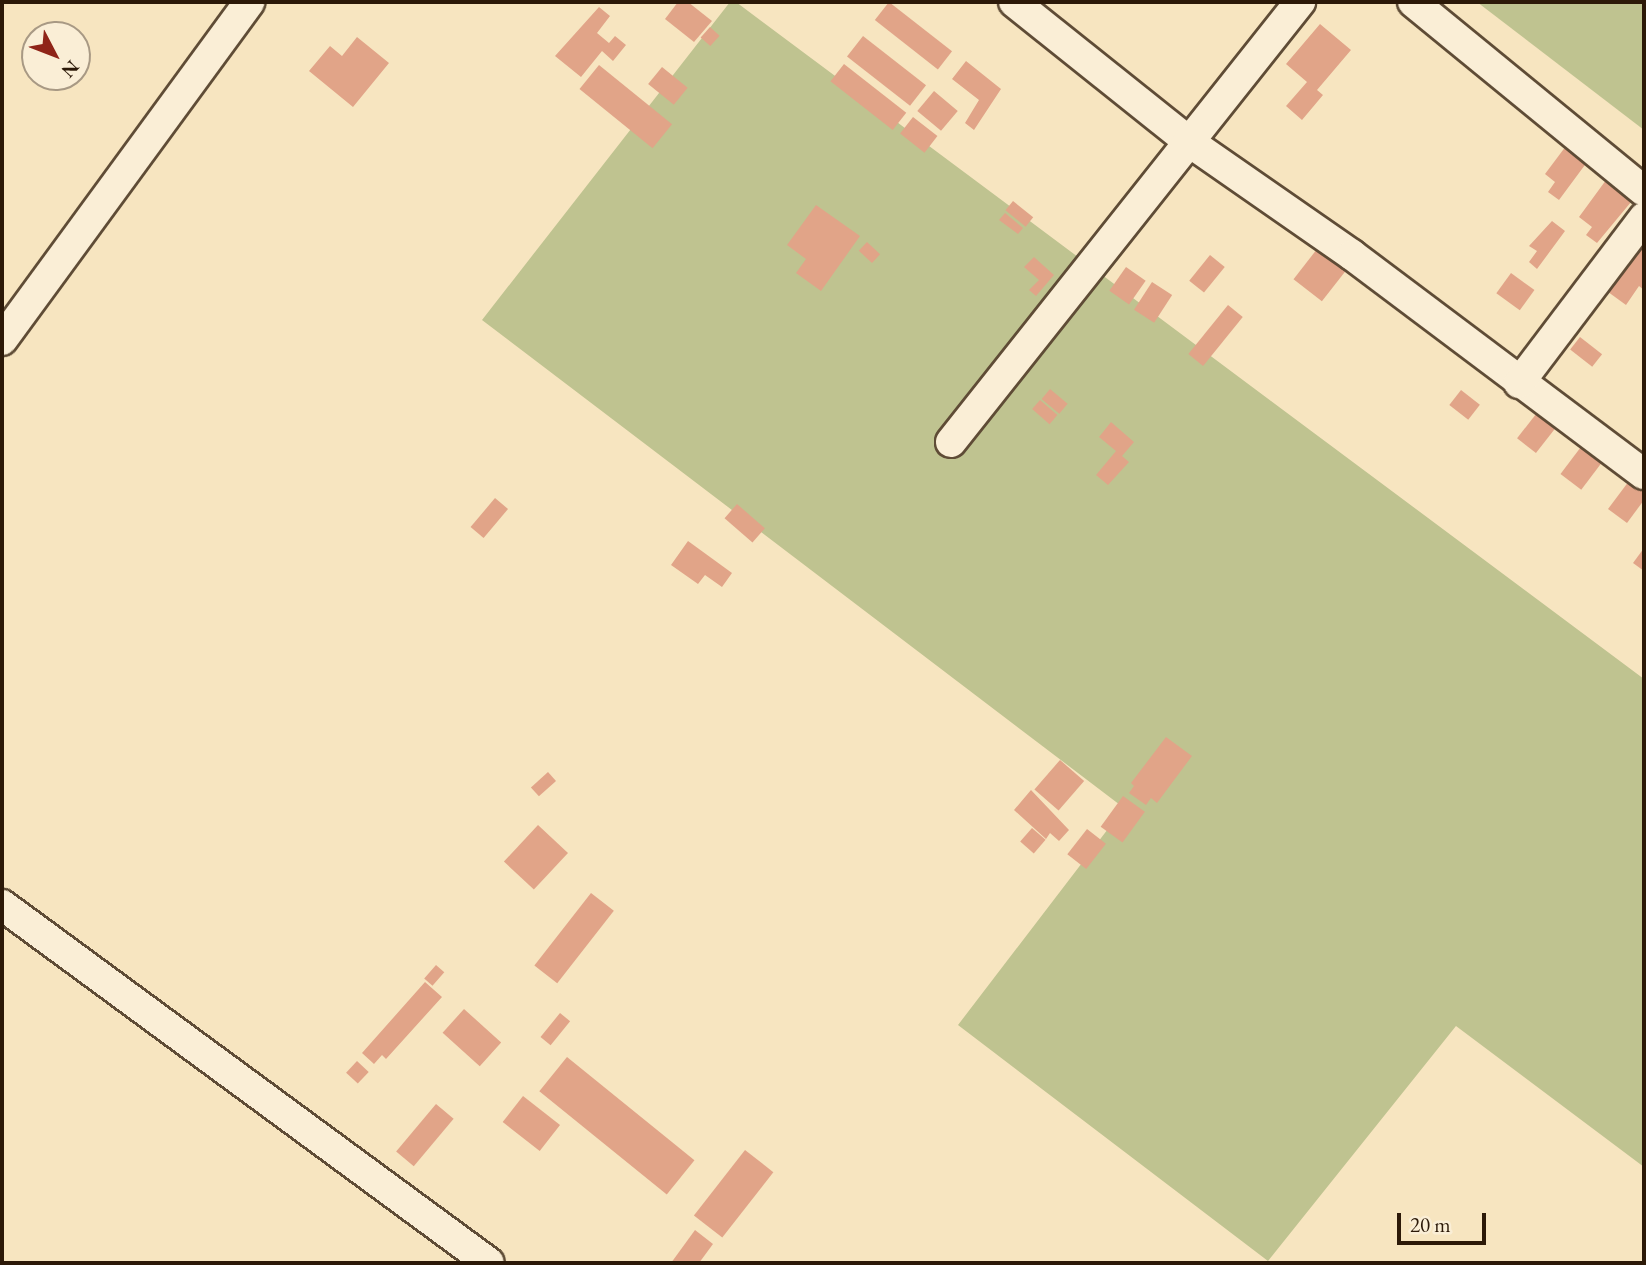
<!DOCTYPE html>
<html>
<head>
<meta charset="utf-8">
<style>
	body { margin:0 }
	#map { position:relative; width:1646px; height:1265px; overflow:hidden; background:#f7e5c0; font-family:"EB Garamond",serif }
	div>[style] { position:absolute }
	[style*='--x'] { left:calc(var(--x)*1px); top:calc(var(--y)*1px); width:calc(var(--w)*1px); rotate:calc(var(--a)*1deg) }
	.green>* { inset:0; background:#bfc390 }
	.building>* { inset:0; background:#e1a488; transform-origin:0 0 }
	.roads { filter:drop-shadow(2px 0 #5f4c36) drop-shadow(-2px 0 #5f4c36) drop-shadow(0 2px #5f4c36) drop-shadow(0 -2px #5f4c36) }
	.street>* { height:30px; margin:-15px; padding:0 15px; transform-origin:15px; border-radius:15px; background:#faeed6 }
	span { translate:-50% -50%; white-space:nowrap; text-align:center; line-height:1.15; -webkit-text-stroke:5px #faeed6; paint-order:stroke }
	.frame { position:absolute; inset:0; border:4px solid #2c1908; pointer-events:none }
	.north { position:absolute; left:21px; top:21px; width:70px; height:70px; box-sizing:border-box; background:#faeed6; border:2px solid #a89984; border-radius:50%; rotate:132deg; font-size:19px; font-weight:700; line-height:28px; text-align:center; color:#2c1908 }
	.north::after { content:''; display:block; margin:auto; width:24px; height:32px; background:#8f2418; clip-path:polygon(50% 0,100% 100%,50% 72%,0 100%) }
	.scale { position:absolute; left:1397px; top:1213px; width:89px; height:32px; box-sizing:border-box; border:4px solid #2c1908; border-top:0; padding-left:9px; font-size:21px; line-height:24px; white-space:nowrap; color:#2c1908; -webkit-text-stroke:5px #faeed6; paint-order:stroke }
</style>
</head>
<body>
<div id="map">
	<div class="green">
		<i style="clip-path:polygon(730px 2px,736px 2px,1644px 679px,1644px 1167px,1456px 1026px,1268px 1261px,958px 1025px,1124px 808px,482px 320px)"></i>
		<i style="clip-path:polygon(1477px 2px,1644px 2px,1644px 130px)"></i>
	</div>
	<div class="building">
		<i style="clip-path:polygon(678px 2px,688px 2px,712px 21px,694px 42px,665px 19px)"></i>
		<i style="left:889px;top:2px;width:80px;height:23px;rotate:38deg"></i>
		<i style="clip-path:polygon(599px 7px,610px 16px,597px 33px,609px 43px,615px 36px,626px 45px,613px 61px,602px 51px,581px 77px,555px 56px)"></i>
		<i style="clip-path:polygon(1320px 24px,1351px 50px,1317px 90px,1323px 95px,1302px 120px,1286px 106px,1307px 82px,1286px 64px)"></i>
		<i style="left:710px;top:27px;width:13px;height:14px;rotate:42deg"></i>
		<i style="left:863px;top:36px;width:80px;height:26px;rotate:38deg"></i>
		<i style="clip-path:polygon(357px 37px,389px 63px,353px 107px,309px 71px,330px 46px,342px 56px)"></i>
		<i style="clip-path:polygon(966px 61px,1001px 89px,974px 130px,965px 123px,979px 100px,952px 79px)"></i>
		<i style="left:844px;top:64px;width:79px;height:22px;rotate:38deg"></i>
		<i style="left:599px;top:65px;width:94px;height:31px;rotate:39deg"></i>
		<i style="left:662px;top:67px;width:33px;height:22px;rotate:39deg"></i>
		<i style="left:934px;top:91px;width:31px;height:26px;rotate:40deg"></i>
		<i style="left:913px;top:117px;width:31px;height:21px;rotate:38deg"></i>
		<i style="clip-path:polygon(1575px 134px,1596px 150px,1559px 200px,1548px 192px,1555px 182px,1545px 174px)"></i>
		<i style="clip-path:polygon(1609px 176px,1636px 196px,1597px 243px,1586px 235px,1592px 227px,1579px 217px)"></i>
		<i style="left:1013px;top:201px;width:26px;height:12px;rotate:39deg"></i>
		<i style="clip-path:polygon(816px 205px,860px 236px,821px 291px,796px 273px,806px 259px,787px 245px)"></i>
		<i style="clip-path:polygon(1005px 213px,1023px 228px,1018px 234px,999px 220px)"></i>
		<i style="clip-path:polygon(1552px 221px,1565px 231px,1537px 269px,1529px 262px,1537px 251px,1529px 246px)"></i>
		<i style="clip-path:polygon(1644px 233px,1644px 290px,1639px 286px,1626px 305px,1604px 289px)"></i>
		<i style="left:1328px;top:235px;width:36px;height:56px;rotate:38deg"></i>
		<i style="left:867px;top:242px;width:18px;height:12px;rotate:43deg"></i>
		<i style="left:1210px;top:255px;width:19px;height:33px;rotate:39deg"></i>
		<i style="clip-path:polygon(1034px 257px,1054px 275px,1036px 296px,1029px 290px,1039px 280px,1024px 267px)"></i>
		<i style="left:1126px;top:267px;width:24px;height:29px;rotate:35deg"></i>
		<i style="left:1511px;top:273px;width:29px;height:25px;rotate:36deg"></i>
		<i style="left:1152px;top:282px;width:24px;height:33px;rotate:33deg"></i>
		<i style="left:1228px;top:305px;width:19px;height:63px;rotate:39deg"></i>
		<i style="left:1580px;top:337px;width:28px;height:16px;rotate:38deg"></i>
		<i style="left:1050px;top:389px;width:23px;height:13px;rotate:40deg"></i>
		<i style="left:1461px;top:390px;width:24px;height:19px;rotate:38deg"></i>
		<i style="left:1554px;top:391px;width:24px;height:60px;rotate:38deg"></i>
		<i style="left:1040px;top:400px;width:23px;height:12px;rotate:41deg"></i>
		<i style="clip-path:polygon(1111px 422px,1134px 442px,1122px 456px,1129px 462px,1108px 485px,1096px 475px,1116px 451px,1099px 437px)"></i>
		<i style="left:1596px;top:427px;width:26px;height:59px;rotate:37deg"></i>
		<i style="clip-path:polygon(1644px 461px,1644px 500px,1627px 523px,1608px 509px)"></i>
		<i style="left:495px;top:498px;width:17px;height:38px;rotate:40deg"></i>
		<i style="left:737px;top:504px;width:37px;height:19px;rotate:41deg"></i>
		<i style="clip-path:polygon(688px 541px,732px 573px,722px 587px,705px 575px,698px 584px,671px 565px)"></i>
		<i style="clip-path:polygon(1644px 548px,1644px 571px,1633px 563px)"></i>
		<i style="clip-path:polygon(1166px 737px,1192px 756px,1157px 803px,1151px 798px,1146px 805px,1129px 793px,1134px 786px,1131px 783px)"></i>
		<i style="left:1060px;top:760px;width:32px;height:39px;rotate:41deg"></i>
		<i style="left:548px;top:772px;width:12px;height:23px;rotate:48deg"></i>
		<i style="clip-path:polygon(1031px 790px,1069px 830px,1059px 841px,1050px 833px,1046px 839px,1014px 810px)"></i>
		<i style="left:1123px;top:796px;width:27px;height:38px;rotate:36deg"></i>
		<i style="left:538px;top:825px;width:41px;height:50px;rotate:43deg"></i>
		<i style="left:1032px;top:828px;width:18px;height:18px;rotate:41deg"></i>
		<i style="left:1087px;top:829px;width:24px;height:32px;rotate:38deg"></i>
		<i style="left:591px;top:893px;width:29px;height:92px;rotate:38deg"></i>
		<i style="left:436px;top:965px;width:11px;height:18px;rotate:41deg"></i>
		<i style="clip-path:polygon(425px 982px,442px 997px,386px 1059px,382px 1055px,374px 1064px,362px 1053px)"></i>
		<i style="left:464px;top:1009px;width:50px;height:32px;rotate:42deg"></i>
		<i style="left:560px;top:1013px;width:13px;height:31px;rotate:39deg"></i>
		<i style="left:567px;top:1057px;width:164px;height:44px;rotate:39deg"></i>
		<i style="left:357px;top:1061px;width:16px;height:16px;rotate:43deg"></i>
		<i style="left:523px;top:1096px;width:47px;height:33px;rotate:38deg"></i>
		<i style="left:436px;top:1104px;width:23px;height:62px;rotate:40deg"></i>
		<i style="left:745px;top:1150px;width:36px;height:83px;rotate:38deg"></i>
		<i style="clip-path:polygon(695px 1230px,713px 1244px,699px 1263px,671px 1263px)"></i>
	</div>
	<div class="roads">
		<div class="street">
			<i style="--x:1014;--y:2;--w:223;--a:38.6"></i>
			<i style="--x:1188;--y:141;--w:200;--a:34.8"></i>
			<i style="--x:1352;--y:255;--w:365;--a:36.9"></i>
			<i style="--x:1413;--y:2;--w:298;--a:39.3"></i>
			<i style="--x:2;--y:340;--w:419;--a:-53.8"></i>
			<i style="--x:1519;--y:383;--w:207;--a:-52.9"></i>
			<i style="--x:951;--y:442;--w:562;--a:-51.58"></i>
			<i style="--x:2;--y:905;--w:604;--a:36.32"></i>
		</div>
	</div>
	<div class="frame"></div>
	<div class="north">N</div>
	<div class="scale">20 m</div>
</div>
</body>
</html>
